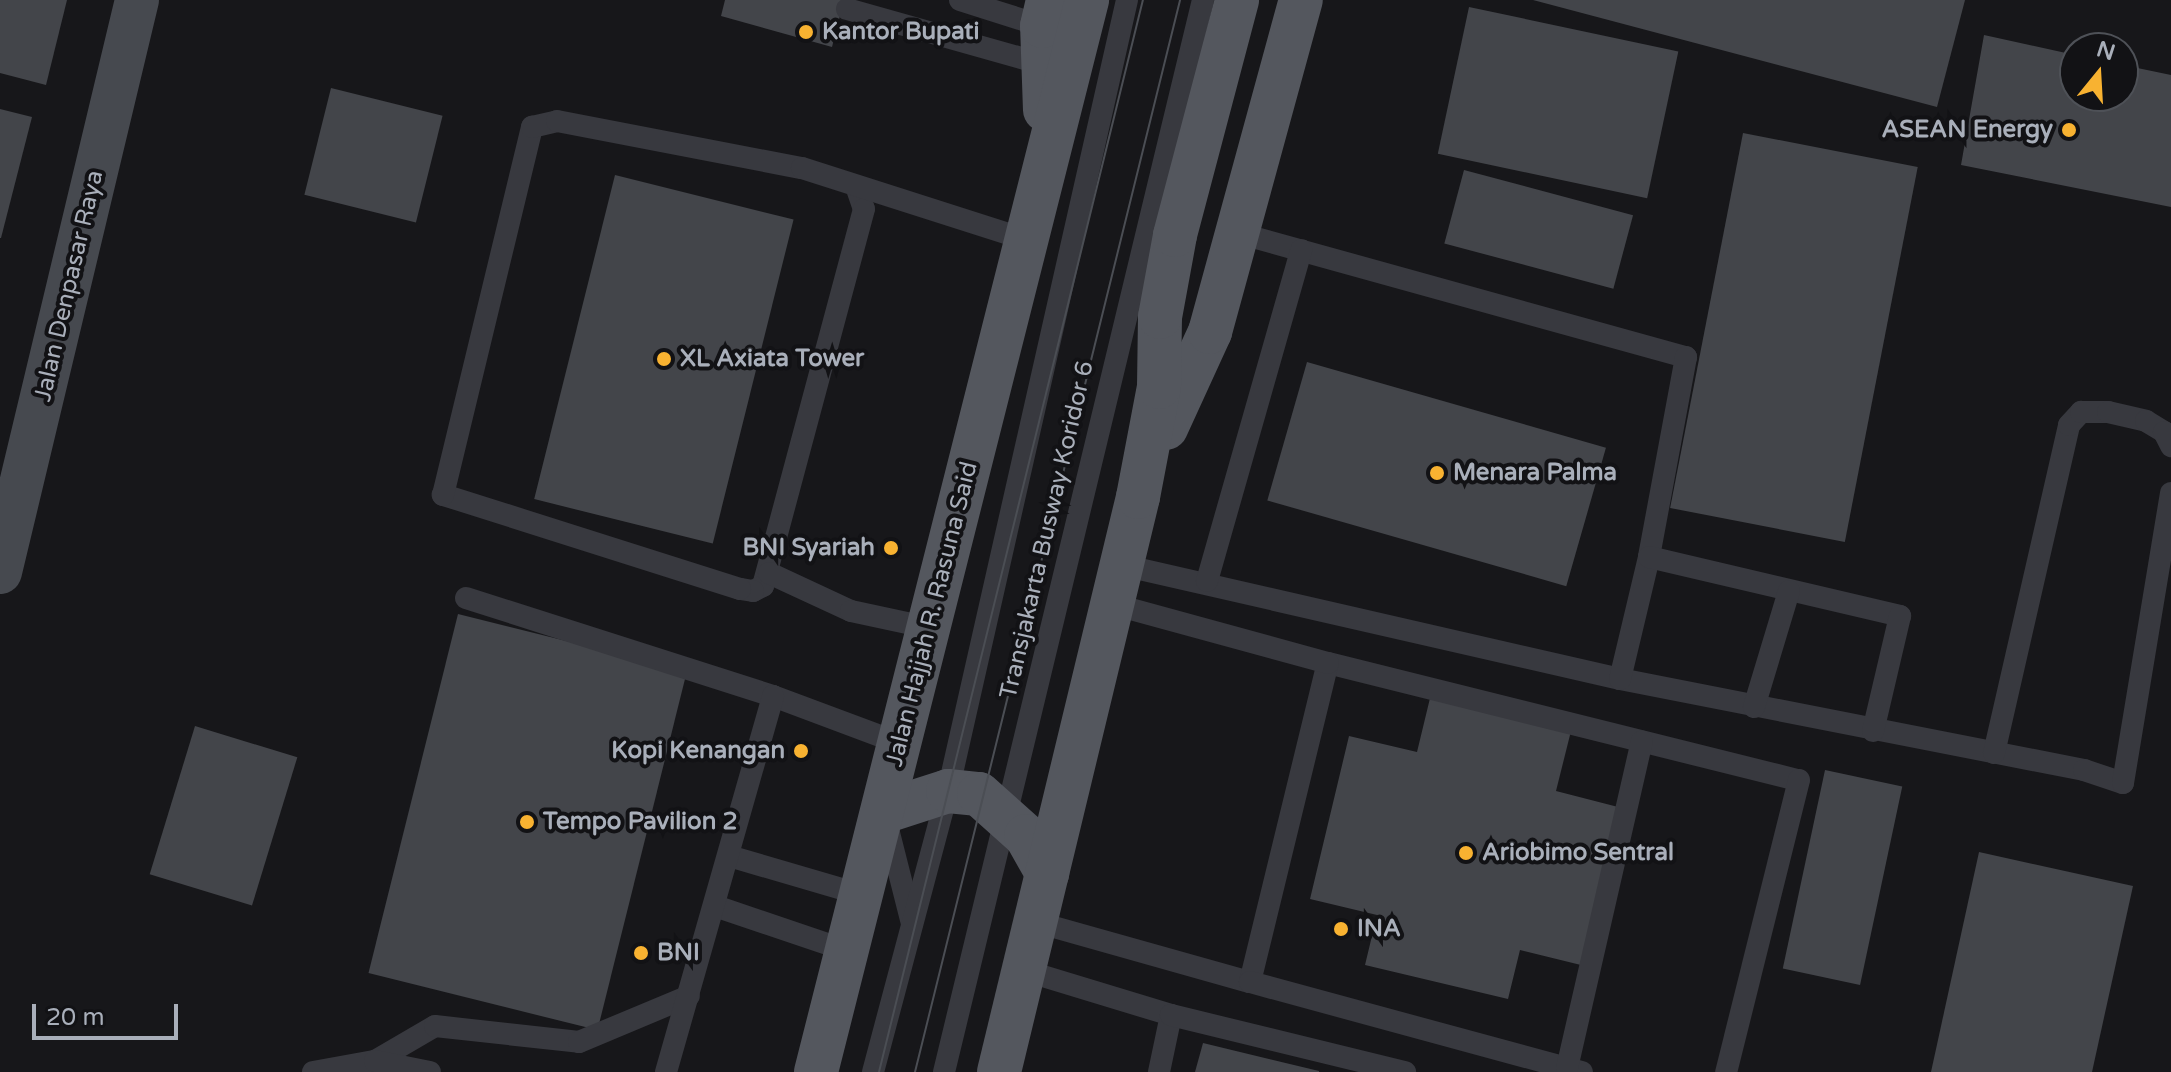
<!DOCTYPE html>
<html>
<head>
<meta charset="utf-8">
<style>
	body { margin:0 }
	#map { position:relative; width:2171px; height:1072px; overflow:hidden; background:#17171a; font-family:"Varela Round",sans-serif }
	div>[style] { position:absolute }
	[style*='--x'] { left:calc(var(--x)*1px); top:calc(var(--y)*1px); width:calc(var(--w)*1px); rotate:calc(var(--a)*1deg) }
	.building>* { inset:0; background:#43454a; transform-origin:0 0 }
	.lane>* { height:22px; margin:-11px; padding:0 11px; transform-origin:11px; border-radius:11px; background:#38393f }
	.secondary>* { height:44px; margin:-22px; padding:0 22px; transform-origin:22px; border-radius:22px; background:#46494f }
	.primary>* { height:44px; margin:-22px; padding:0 22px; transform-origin:22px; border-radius:22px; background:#54575e }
	.tram>* { height:2px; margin:-1px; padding:0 1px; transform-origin:1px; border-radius:1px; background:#4b4e54 }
	.dots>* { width:22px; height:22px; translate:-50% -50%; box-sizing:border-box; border:4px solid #121215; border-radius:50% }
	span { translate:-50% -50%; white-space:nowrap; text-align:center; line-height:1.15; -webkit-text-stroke:8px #121215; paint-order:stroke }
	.poi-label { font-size:24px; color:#a9afba; font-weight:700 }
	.left { translate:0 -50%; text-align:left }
	.right { translate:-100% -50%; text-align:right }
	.street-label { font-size:24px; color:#a9afba }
	.north { position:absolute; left:2059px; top:32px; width:80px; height:80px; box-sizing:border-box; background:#121215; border:2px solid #4e5157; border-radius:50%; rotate:18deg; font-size:22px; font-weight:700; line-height:32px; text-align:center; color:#a9afba }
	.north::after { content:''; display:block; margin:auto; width:28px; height:36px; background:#f8b231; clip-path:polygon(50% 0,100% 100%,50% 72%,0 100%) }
	.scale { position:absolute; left:32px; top:1004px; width:146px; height:36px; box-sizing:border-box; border:4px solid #a9afba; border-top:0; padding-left:10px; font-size:24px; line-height:28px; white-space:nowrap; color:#a9afba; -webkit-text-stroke:6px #121215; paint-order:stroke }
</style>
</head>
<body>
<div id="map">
	<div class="building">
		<i style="clip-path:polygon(0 0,67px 0,46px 85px,0 73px)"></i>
		<i style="clip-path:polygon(725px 0,844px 0,832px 47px,721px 16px)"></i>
		<i style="clip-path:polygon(1533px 0,1965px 0,1937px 107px)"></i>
		<i style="left:1469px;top:7px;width:214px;height:150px;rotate:12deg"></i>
		<i style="clip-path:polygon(1984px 35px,2075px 55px,2075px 96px,2123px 96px,2123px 65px,2171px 75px,2171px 207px,1961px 165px)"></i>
		<i style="left:331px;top:88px;width:115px;height:110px;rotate:14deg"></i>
		<i style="clip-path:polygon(0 109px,32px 117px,1px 238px,0 238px)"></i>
		<i style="left:1743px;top:133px;width:178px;height:382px;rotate:11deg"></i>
		<i style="left:1464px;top:170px;width:175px;height:76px;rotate:15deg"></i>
		<i style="left:615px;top:175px;width:184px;height:334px;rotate:14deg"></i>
		<i style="left:1307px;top:362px;width:311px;height:144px;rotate:16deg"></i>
		<i style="left:458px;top:614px;width:236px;height:370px;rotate:14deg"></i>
		<i style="clip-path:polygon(1431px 694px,1572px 727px,1556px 791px,1622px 808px,1585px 966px,1520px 950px,1508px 999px,1365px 965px,1377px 915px,1310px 899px,1349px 736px,1417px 752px)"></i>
		<i style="left:195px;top:726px;width:107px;height:155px;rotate:17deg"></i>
		<i style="left:1825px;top:770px;width:79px;height:203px;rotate:12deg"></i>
		<i style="clip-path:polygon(1979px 852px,2133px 886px,2092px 1072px,1931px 1072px)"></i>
		<i style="clip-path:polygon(1203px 1043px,1319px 1071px,1319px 1072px,1195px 1072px)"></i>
	</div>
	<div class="lane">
		<i style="--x:960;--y:0;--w:86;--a:17.6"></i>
		<i style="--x:847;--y:9;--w:204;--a:15.7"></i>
		<i style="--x:857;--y:189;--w:21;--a:71"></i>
		<i style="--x:864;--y:209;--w:390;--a:105"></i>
		<i style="--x:763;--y:586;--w:11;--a:153"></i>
		<i style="--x:753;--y:591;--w:13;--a:-171"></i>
		<i style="--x:740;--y:589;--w:312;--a:-162.4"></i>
		<i style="--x:443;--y:495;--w:379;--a:-76.4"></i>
		<i style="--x:532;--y:127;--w:26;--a:-13"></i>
		<i style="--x:557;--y:121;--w:249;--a:10.9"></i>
		<i style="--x:802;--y:168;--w:234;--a:17.7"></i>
		<i style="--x:1238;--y:233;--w:465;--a:15.5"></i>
		<i style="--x:1686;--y:357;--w:203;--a:100.5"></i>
		<i style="--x:1122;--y:565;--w:511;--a:12.89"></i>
		<i style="--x:1620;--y:679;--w:473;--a:11.1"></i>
		<i style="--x:2084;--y:770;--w:41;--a:18.4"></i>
		<i style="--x:2123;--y:783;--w:294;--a:-80.6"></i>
		<i style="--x:769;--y:573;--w:90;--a:24.9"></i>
		<i style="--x:851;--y:611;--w:81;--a:12.1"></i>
		<i style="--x:1207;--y:581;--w:344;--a:-74.1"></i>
		<i style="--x:466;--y:598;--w:322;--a:17.7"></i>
		<i style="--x:773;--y:696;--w:134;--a:20.5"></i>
		<i style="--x:1328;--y:663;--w:485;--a:14"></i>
		<i style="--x:1799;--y:780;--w:301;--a:104"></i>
		<i style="--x:1620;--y:679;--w:125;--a:-76.6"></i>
		<i style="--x:1649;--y:557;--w:258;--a:13.2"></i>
		<i style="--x:1900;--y:616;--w:118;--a:103.2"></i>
		<i style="--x:1754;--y:707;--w:121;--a:-73.2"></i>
		<i style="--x:1994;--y:753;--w:336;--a:-77.1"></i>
		<i style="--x:2069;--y:425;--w:18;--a:-47"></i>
		<i style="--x:2081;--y:412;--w:27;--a:0"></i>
		<i style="--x:2108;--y:412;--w:39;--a:13"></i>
		<i style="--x:2146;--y:421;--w:21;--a:31"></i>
		<i style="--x:2164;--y:432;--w:16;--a:63"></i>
		<i style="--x:887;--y:825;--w:102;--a:75.8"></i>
		<i style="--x:729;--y:856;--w:139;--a:16.3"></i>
		<i style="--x:715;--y:906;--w:140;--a:18.7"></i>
		<i style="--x:1036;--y:922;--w:222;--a:15.7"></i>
		<i style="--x:1250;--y:982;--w:328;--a:-76.3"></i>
		<i style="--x:1328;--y:663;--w:224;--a:-164.7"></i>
		<i style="--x:1023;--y:970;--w:155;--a:16.9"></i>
		<i style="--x:1171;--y:1015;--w:58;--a:101.9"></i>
		<i style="--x:1250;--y:982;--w:344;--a:15.2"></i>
		<i style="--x:1171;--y:1015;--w:241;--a:13.7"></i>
		<i style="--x:375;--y:1061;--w:69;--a:-30.3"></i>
		<i style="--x:435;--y:1026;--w:145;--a:6.3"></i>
		<i style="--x:579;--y:1042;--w:119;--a:-22.7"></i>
		<i style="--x:1567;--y:1068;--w:335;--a:-77.1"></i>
		<i style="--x:313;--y:1072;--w:63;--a:-10.1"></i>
		<i style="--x:375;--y:1061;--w:56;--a:11.3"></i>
		<i style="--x:666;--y:1072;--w:391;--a:-74.1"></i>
		<i style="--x:873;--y:1072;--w:291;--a:-75.1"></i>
		<i style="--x:948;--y:791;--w:811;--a:-77.25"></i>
		<i style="--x:944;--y:1072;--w:1103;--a:-76.42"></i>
	</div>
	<div class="secondary">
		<i style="--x:0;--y:572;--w:588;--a:-76.53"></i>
	</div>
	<div class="primary">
		<i style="--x:1045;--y:110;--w:84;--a:-92"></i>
		<i style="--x:1042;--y:26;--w:27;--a:-77"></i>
		<i style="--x:1166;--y:428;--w:106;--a:-65.4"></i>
		<i style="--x:1210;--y:332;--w:344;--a:-74.7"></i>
		<i style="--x:883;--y:812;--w:68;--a:-17.9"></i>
		<i style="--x:948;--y:791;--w:31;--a:6"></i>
		<i style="--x:979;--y:794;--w:63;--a:41.8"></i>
		<i style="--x:1026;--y:836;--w:43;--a:60.4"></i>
		<i style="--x:816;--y:1072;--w:1106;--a:-75.81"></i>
		<i style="--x:999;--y:1072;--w:592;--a:-76.41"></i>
		<i style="--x:1138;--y:497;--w:112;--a:-79.2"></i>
		<i style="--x:1159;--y:387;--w:70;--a:-89.2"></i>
		<i style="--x:1160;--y:317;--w:83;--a:-79.6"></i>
		<i style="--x:1175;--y:235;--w:243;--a:-75.2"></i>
	</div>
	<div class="tram">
		<i style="--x:879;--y:1072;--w:1104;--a:-76.17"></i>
		<i style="--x:915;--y:1072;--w:1104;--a:-76.11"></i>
	</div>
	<div class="dots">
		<i style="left:806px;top:32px;background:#f8b231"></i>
		<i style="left:2069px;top:130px;background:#f8b231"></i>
		<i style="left:664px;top:359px;background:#f8b231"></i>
		<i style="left:1437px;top:473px;background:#f8b231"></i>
		<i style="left:891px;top:548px;background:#f8b231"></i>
		<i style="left:801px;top:751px;background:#f8b231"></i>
		<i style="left:527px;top:822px;background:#f8b231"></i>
		<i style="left:1466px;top:853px;background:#f8b231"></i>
		<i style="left:1341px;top:929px;background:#f8b231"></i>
		<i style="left:641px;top:953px;background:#f8b231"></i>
	</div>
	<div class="poi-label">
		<span class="left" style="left:822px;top:32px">Kantor Bupati</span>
		<span class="right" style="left:2053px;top:130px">ASEAN Energy</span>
		<span class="left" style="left:680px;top:359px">XL Axiata Tower</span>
		<span class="left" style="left:1453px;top:473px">Menara Palma</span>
		<span class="right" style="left:875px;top:548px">BNI Syariah</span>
		<span class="right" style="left:785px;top:751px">Kopi Kenangan</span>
		<span class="left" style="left:543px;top:822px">Tempo Pavilion 2</span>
		<span class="left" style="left:1482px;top:853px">Ariobimo Sentral</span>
		<span class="left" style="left:1357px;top:929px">INA</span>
		<span class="left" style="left:657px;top:953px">BNI</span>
	</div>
	<div class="street-label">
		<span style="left:69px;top:286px;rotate:-77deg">Jalan Denpasar Raya</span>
		<span style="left:1047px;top:530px;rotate:-77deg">Transjakarta Busway Koridor 6</span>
		<span style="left:932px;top:614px;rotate:-76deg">Jalan Hajjah R. Rasuna Said</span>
	</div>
	<div class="north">N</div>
	<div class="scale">20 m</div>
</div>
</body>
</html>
